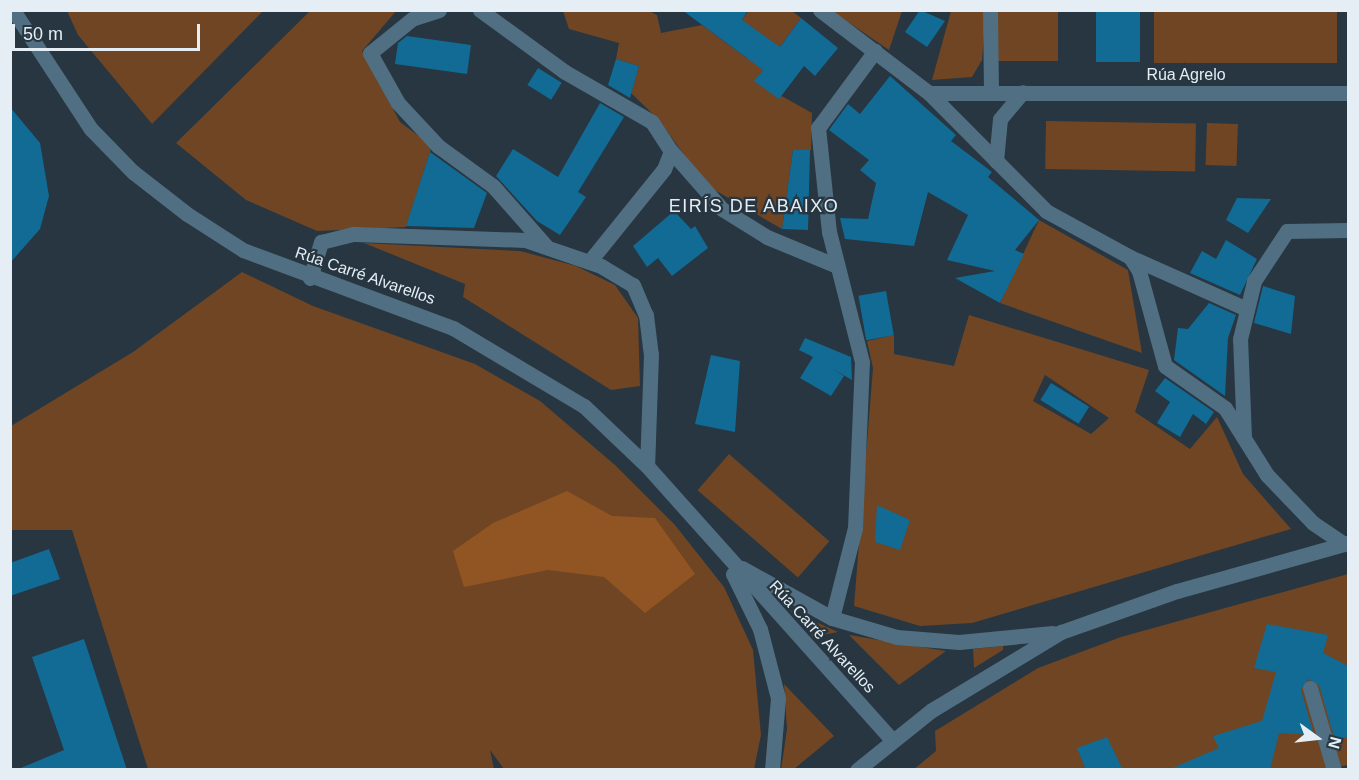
<!DOCTYPE html>
<html>
<head>
<meta charset="utf-8">
<style>
	body { margin:0 }
	#map { position:relative; width:1359px; height:780px; overflow:hidden; background:#273640; font-family:Helvetica,sans-serif }
	div>[style] { position:absolute }
	[style*='--x'] { left:calc(var(--x)*1px); top:calc(var(--y)*1px); width:calc(var(--w)*1px); rotate:calc(var(--a)*1deg) }
	.green>* { inset:0; background:#6f4523; transform-origin:0 0 }
	.forest>* { inset:0; background:#905522 }
	.building>* { inset:0; background:#116b94; transform-origin:0 0 }
	.minor>* { height:15px; margin:-7.5px; padding:0 7.5px; transform-origin:7.5px; border-radius:7.5px; background:#516f82 }
	span { translate:-50% -50%; white-space:nowrap; text-align:center; line-height:1.15; -webkit-text-stroke:4.5px #273640; paint-order:stroke }
	.street-label { font-size:16px; color:#e4eef4 }
	.neighbourhood-label { font-size:18px; color:#e4eef4; letter-spacing:1.5px }
	.frame { position:absolute; inset:0; border:12px solid #e4eef4; pointer-events:none }
	.north { position:absolute; left:1287px; top:708px; width:60px; height:60px; -webkit-text-stroke:4px #273640; paint-order:stroke; rotate:105deg; font-size:16px; font-weight:700; line-height:24px; text-align:center; color:#e4eef4 }
	.north::after { content:''; display:block; margin:auto; width:21px; height:27px; background:#e4eef4; clip-path:polygon(50% 0,100% 100%,50% 72%,0 100%) }
	.scale { position:absolute; left:12px; top:24px; width:188px; height:27px; box-sizing:border-box; border:3px solid #e4eef4; border-top:0; padding-left:8px; font-size:18px; line-height:21px; white-space:nowrap; color:#e4eef4; -webkit-text-stroke:4px #273640; paint-order:stroke }
</style>
</head>
<body>
<div id="map">
	<div class="green">
		<i style="clip-path:polygon(397px 10px,362px 51px,400px 122px,432px 146px,406px 227px,317px 231px,246px 200px,176px 143px,310px 11px)"></i>
		<i style="clip-path:polygon(67px 11px,263px 11px,152px 124px,78px 35px)"></i>
		<i style="clip-path:polygon(563px 11px,649px 11px,657px 15px,661px 33px,702px 25px,748px 59px,742px 20px,748px 11px,792px 11px,801px 18px,755px 81px,812px 113px,811px 150px,793px 150px,782px 229px,706px 185px,659px 120px,631px 93px,639px 66px,616px 59px,619px 43px,569px 29px)"></i>
		<i style="clip-path:polygon(832px 11px,902px 11px,889px 50px)"></i>
		<i style="clip-path:polygon(951px 11px,986px 11px,982px 60px,972px 77px,932px 80px)"></i>
		<i style="left:997px;top:11px;width:61px;height:50px"></i>
		<i style="left:1154px;top:11px;width:183px;height:52px"></i>
		<i style="left:1046px;top:121px;width:150px;height:48px;rotate:1deg"></i>
		<i style="left:1207px;top:123px;width:31px;height:42px;rotate:2deg"></i>
		<i style="clip-path:polygon(1039px 220px,1128px 270px,1142px 353px,1000px 303px)"></i>
		<i style="clip-path:polygon(364px 243px,520px 251px,576px 266px,615px 285px,638px 318px,640px 386px,611px 390px,463px 297px,465px 284px)"></i>
		<i style="clip-path:polygon(242px 272px,313px 306px,475px 364px,540px 401px,615px 465px,675px 525px,724px 587px,753px 650px,761px 735px,754px 769px,504px 769px,490px 750px,494px 769px,148px 769px,72px 530px,11px 530px,11px 426px,133px 352px)"></i>
		<i style="clip-path:polygon(evenodd,969px 315px,1149px 370px,1135px 412px,1190px 449px,1217px 417px,1243px 474px,1291px 529px,972px 623px,920px 626px,854px 606px,873px 368px,867px 341px,894px 335px,894px 354px,954px 366px,969px 315px,1045px 375px,1109px 418px,1091px 434px,1033px 401px,1045px 375px)"></i>
		<i style="left:729px;top:454px;width:133px;height:48px;rotate:41deg"></i>
		<i style="clip-path:polygon(1348px 574px,1348px 765px,1324px 770px,913px 770px,936px 751px,935px 731px,1038px 668px,1121px 637px)"></i>
		<i style="clip-path:polygon(790px 610px,838px 632px,813px 637px)"></i>
		<i style="clip-path:polygon(849px 635px,946px 651px,899px 685px)"></i>
		<i style="clip-path:polygon(1003px 646px,1003px 650px,974px 668px,973px 649px)"></i>
		<i style="clip-path:polygon(784px 684px,834px 736px,794px 769px,781px 770px,787px 729px)"></i>
	</div>
	<div class="forest">
		<i style="clip-path:polygon(567px 491px,612px 516px,655px 518px,695px 574px,645px 613px,604px 577px,548px 570px,464px 587px,453px 551px,493px 523px)"></i>
	</div>
	<div class="building">
		<i style="clip-path:polygon(682px 10px,748px 10px,742px 20px,780px 47px,801px 18px,838px 48px,815px 76px,804px 66px,779px 99px,754px 81px,763px 70px)"></i>
		<i style="clip-path:polygon(920px 10px,945px 21px,927px 47px,905px 32px)"></i>
		<i style="left:1096px;top:10px;width:44px;height:52px"></i>
		<i style="clip-path:polygon(407px 36px,471px 45px,467px 74px,395px 64px,398px 43px)"></i>
		<i style="clip-path:polygon(616px 59px,639px 66px,630px 98px,608px 85px)"></i>
		<i style="left:538px;top:68px;width:28px;height:20px;rotate:32deg"></i>
		<i style="clip-path:polygon(890px 76px,956px 135px,951px 141px,992px 172px,988px 177px,1039px 220px,1015px 250px,1024px 254px,1000px 303px,955px 278px,995px 271px,947px 260px,968px 215px,928px 192px,914px 246px,845px 239px,840px 218px,868px 219px,876px 183px,860px 170px,869px 160px,829px 130px,848px 104px,860px 114px)"></i>
		<i style="clip-path:polygon(600px 103px,624px 117px,578px 192px,586px 197px,560px 235px,537px 221px,496px 176px,513px 149px,558px 177px)"></i>
		<i style="clip-path:polygon(10px 107px,40px 143px,49px 196px,40px 229px,10px 263px)"></i>
		<i style="clip-path:polygon(793px 150px,810px 150px,808px 230px,782px 229px)"></i>
		<i style="clip-path:polygon(430px 152px,487px 193px,474px 228px,406px 226px)"></i>
		<i style="clip-path:polygon(1237px 198px,1271px 199px,1248px 233px,1226px 220px)"></i>
		<i style="clip-path:polygon(674px 211px,691px 229px,695px 226px,708px 248px,672px 276px,658px 258px,647px 267px,633px 246px)"></i>
		<i style="clip-path:polygon(1226px 240px,1257px 259px,1240px 295px,1190px 273px,1202px 251px,1216px 259px)"></i>
		<i style="clip-path:polygon(1263px 286px,1295px 296px,1291px 334px,1254px 323px)"></i>
		<i style="left:886px;top:291px;width:45px;height:28px;rotate:80deg"></i>
		<i style="clip-path:polygon(1209px 303px,1236px 315px,1228px 338px,1225px 396px,1174px 360px,1178px 328px,1188px 329px)"></i>
		<i style="clip-path:polygon(805px 338px,851px 357px,852px 380px,831px 368px,844px 376px,831px 396px,800px 378px,813px 357px,799px 350px)"></i>
		<i style="clip-path:polygon(711px 355px,740px 361px,735px 432px,695px 424px)"></i>
		<i style="clip-path:polygon(1165px 378px,1214px 412px,1206px 424px,1193px 414px,1180px 437px,1157px 423px,1170px 402px,1155px 391px)"></i>
		<i style="left:1051px;top:383px;width:45px;height:20px;rotate:32deg"></i>
		<i style="clip-path:polygon(877px 505px,910px 520px,900px 550px,875px 542px)"></i>
		<i style="clip-path:polygon(49px 549px,60px 579px,10px 596px,10px 563px)"></i>
		<i style="clip-path:polygon(1267px 624px,1328px 635px,1323px 653px,1348px 666px,1348px 738px,1334px 737px,1319px 685px,1308px 679px,1301px 690px,1314px 735px,1279px 733px,1270px 770px,1168px 770px,1219px 748px,1213px 736px,1262px 721px,1276px 672px,1254px 668px)"></i>
		<i style="clip-path:polygon(84px 639px,127px 770px,16px 770px,64px 750px,32px 657px)"></i>
		<i style="clip-path:polygon(1107px 737px,1123px 770px,1086px 770px,1077px 748px)"></i>
	</div>
	<div class="minor">
		<i style="--x:13;--y:10;--w:142;--a:56.8"></i>
		<i style="--x:91;--y:129;--w:60;--a:45.7"></i>
		<i style="--x:133;--y:172;--w:68;--a:37.9"></i>
		<i style="--x:187;--y:214;--w:67;--a:32.7"></i>
		<i style="--x:243;--y:250;--w:224;--a:20.4"></i>
		<i style="--x:453;--y:328;--w:152;--a:30.8"></i>
		<i style="--x:584;--y:406;--w:87;--a:43.6"></i>
		<i style="--x:647;--y:466;--w:368;--a:48.2"></i>
		<i style="--x:439;--y:10;--w:28;--a:162"></i>
		<i style="--x:412;--y:19;--w:54;--a:141"></i>
		<i style="--x:370;--y:53;--w:57;--a:60.8"></i>
		<i style="--x:398;--y:103;--w:59;--a:47.1"></i>
		<i style="--x:438;--y:146;--w:68;--a:36"></i>
		<i style="--x:493;--y:186;--w:79;--a:48.6"></i>
		<i style="--x:480;--y:10;--w:105;--a:36.1"></i>
		<i style="--x:565;--y:72;--w:100;--a:29.9"></i>
		<i style="--x:652;--y:122;--w:35;--a:57"></i>
		<i style="--x:671;--y:151;--w:19;--a:111"></i>
		<i style="--x:664;--y:169;--w:119;--a:128.9"></i>
		<i style="--x:820;--y:10;--w:137;--a:37.3"></i>
		<i style="--x:929;--y:93;--w:166;--a:45.2"></i>
		<i style="--x:1046;--y:211;--w:96;--a:28.7"></i>
		<i style="--x:1130;--y:257;--w:17;--a:57"></i>
		<i style="--x:1139;--y:271;--w:98;--a:74.7"></i>
		<i style="--x:1165;--y:366;--w:73;--a:35"></i>
		<i style="--x:1225;--y:408;--w:79;--a:57.9"></i>
		<i style="--x:1267;--y:475;--w:66;--a:46.2"></i>
		<i style="--x:1313;--y:523;--w:37;--a:34"></i>
		<i style="--x:990;--y:10;--w:82;--a:89.3"></i>
		<i style="--x:929;--y:93;--w:419;--a:0"></i>
		<i style="--x:671;--y:151;--w:77;--a:48.7"></i>
		<i style="--x:722;--y:209;--w:53;--a:31.9"></i>
		<i style="--x:767;--y:237;--w:76;--a:22.5"></i>
		<i style="--x:996;--y:161;--w:42;--a:-84.6"></i>
		<i style="--x:1000;--y:119;--w:35;--a:-50"></i>
		<i style="--x:1130;--y:257;--w:128;--a:24"></i>
		<i style="--x:310;--y:278;--w:38;--a:-73"></i>
		<i style="--x:321;--y:242;--w:34;--a:-14"></i>
		<i style="--x:354;--y:234;--w:171;--a:2"></i>
		<i style="--x:525;--y:240;--w:80;--a:18.9"></i>
		<i style="--x:601;--y:266;--w:37;--a:31"></i>
		<i style="--x:633;--y:285;--w:33;--a:67"></i>
		<i style="--x:646;--y:315;--w:39;--a:83"></i>
		<i style="--x:651;--y:354;--w:112;--a:92"></i>
		<i style="--x:1244;--y:437;--w:98;--a:-92.3"></i>
		<i style="--x:1240;--y:339;--w:60;--a:-76.4"></i>
		<i style="--x:1254;--y:281;--w:60;--a:-56.6"></i>
		<i style="--x:1287;--y:231;--w:61;--a:-0.9"></i>
		<i style="--x:742;--y:568;--w:103;--a:29.1"></i>
		<i style="--x:832;--y:618;--w:68;--a:16.3"></i>
		<i style="--x:897;--y:637;--w:62;--a:4.6"></i>
		<i style="--x:959;--y:642;--w:94;--a:-5.5"></i>
		<i style="--x:733;--y:574;--w:61;--a:63.9"></i>
		<i style="--x:760;--y:629;--w:71;--a:75.4"></i>
		<i style="--x:778;--y:698;--w:72;--a:94.8"></i>
		<i style="--x:832;--y:618;--w:93;--a:-75.7"></i>
		<i style="--x:855;--y:528;--w:166;--a:-87.6"></i>
		<i style="--x:862;--y:362;--w:134;--a:-104.2"></i>
		<i style="--x:829;--y:232;--w:105;--a:-96"></i>
		<i style="--x:818;--y:128;--w:96;--a:-53.5"></i>
		<i style="--x:1310;--y:688;--w:85;--a:73.7"></i>
		<i style="--x:857;--y:770;--w:96;--a:-38.7"></i>
		<i style="--x:932;--y:710;--w:151;--a:-31.2"></i>
		<i style="--x:1061;--y:632;--w:123;--a:-19.5"></i>
		<i style="--x:1177;--y:591;--w:178;--a:-15.7"></i>
	</div>
	<div class="street-label">
		<span style="left:1186px;top:75px">Rúa Agrelo</span>
		<span style="left:365px;top:276px;rotate:19deg">Rúa Carré Alvarellos</span>
		<span style="left:822px;top:637px;rotate:47deg">Rúa Carré Alvarellos</span>
	</div>
	<div class="neighbourhood-label">
		<span style="left:754px;top:206px">EIRÍS DE ABAIXO</span>
	</div>
	<div class="frame"></div>
	<div class="north">N</div>
	<div class="scale">50 m</div>
</div>
</body>
</html>
